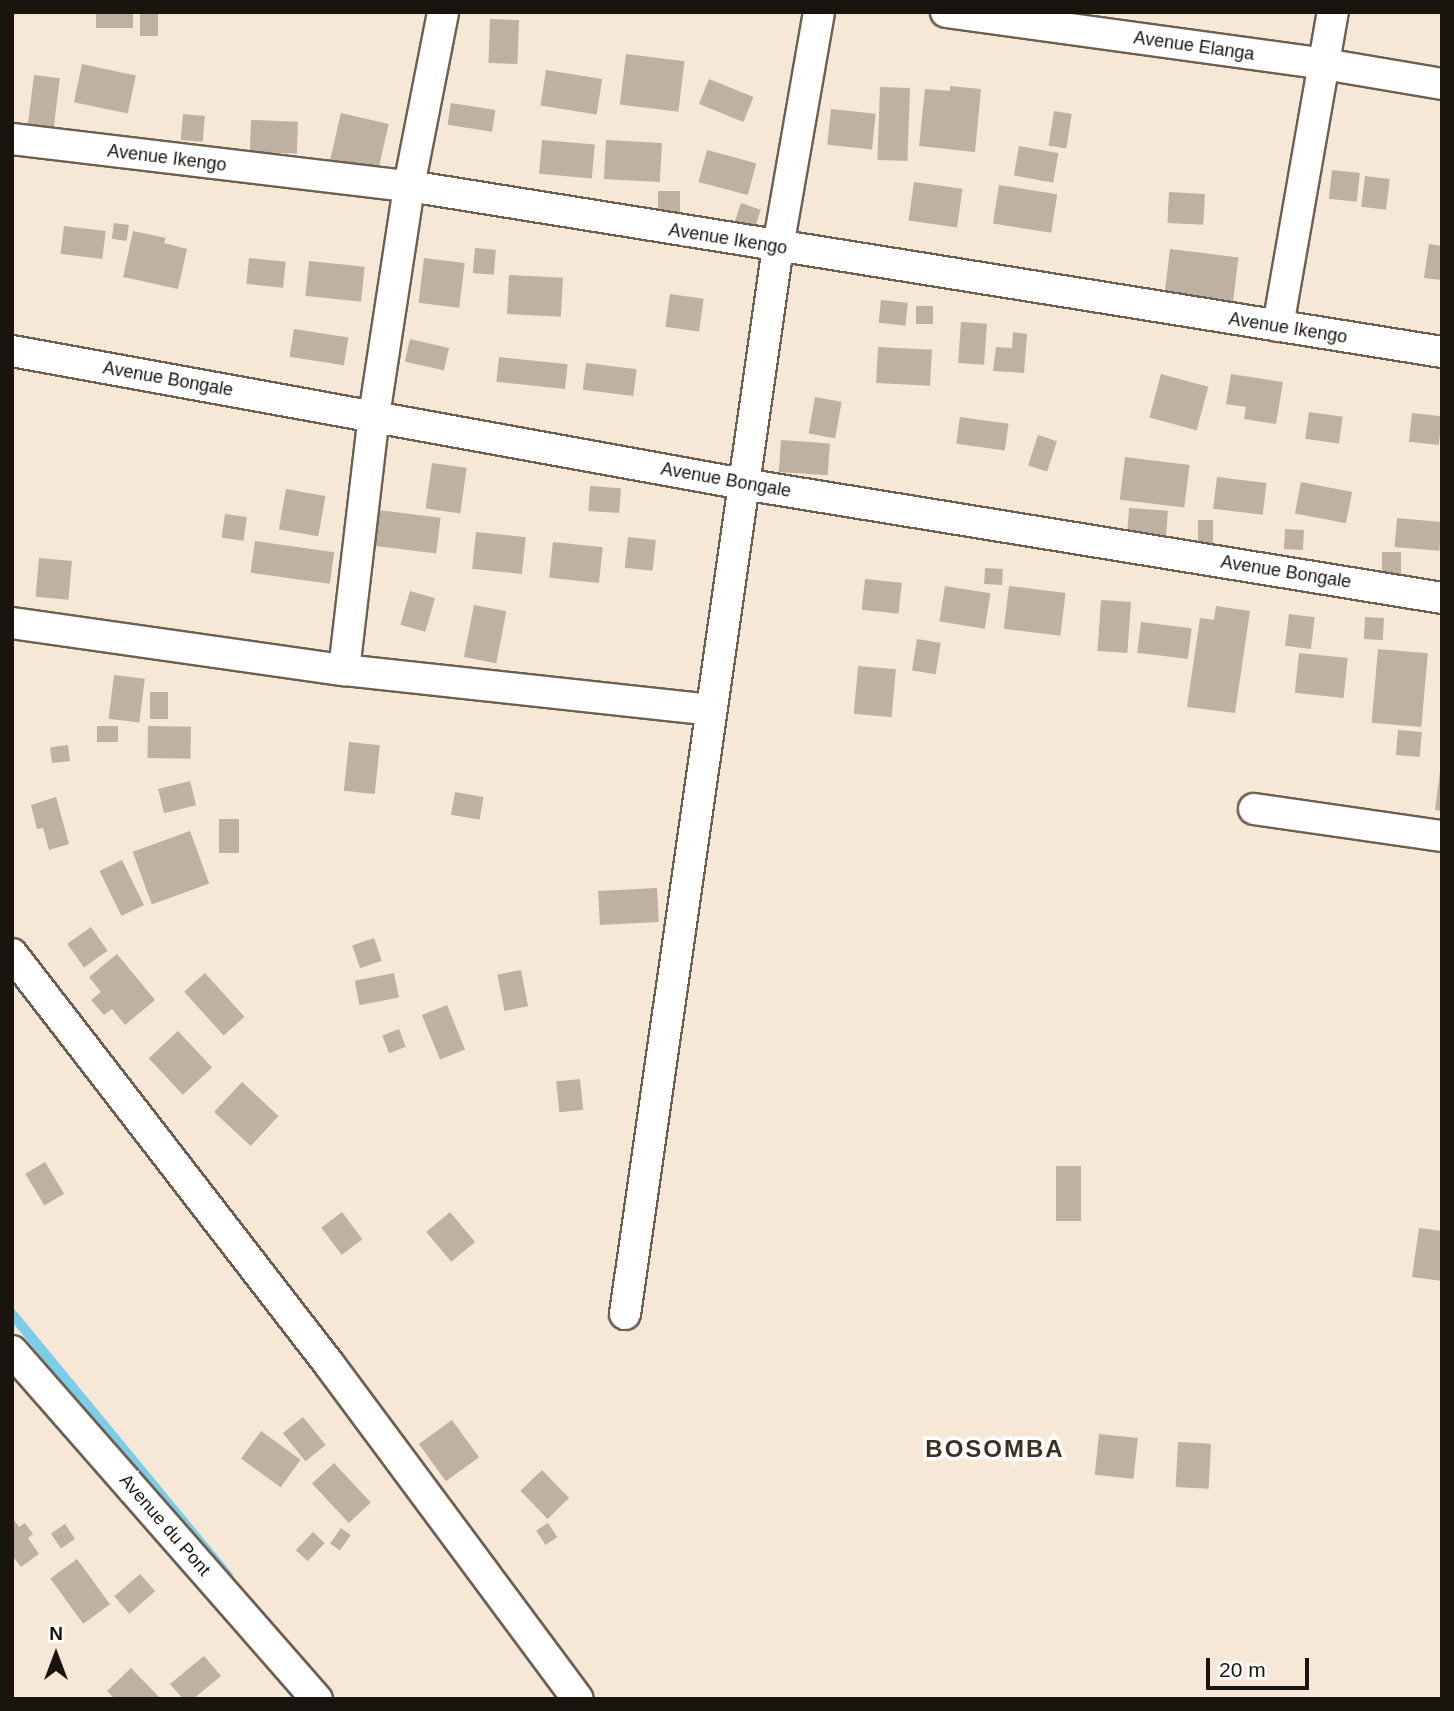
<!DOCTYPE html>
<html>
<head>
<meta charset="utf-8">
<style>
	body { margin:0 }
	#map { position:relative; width:1454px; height:1711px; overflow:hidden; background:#f7e7d6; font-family:Helvetica,sans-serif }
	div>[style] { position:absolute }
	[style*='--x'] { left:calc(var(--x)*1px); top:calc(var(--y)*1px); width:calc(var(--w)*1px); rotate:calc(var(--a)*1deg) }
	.stream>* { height:10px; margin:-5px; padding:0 5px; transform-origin:5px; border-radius:5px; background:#7acee7 }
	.building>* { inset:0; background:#bfb1a1; transform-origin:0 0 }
	.roads { filter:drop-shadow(2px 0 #6d6051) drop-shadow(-2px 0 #6d6051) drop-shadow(0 2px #6d6051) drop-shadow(0 -2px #6d6051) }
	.street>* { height:30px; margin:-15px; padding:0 15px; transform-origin:15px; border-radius:15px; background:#fff }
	span { translate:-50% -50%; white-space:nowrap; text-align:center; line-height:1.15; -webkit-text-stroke:7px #fff; paint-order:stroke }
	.street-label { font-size:18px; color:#19140e }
	.district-label { font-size:24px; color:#3c3022; font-weight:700; letter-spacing:2px }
	.frame { position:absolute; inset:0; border:14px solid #19140e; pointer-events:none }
	.north { position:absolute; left:21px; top:1620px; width:70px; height:70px; -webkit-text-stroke:5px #fff; paint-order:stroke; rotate:0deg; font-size:19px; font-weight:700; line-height:28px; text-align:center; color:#19140e }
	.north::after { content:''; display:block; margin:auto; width:24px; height:32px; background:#19140e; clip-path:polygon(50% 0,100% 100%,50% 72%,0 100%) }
	.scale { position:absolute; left:1206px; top:1658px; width:103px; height:32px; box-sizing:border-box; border:4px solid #19140e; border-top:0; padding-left:9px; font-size:21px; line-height:24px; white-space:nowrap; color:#19140e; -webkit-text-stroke:5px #fff; paint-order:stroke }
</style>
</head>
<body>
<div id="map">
	<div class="stream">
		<i style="--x:12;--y:1314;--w:340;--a:50.5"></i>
	</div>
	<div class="building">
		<i style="left:96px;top:12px;width:37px;height:16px"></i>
		<i style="left:140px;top:12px;width:18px;height:24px"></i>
		<i style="left:490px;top:19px;width:29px;height:44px;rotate:2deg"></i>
		<i style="left:626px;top:54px;width:59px;height:51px;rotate:7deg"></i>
		<i style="left:82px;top:64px;width:55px;height:39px;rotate:12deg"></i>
		<i style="left:546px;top:70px;width:57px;height:36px;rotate:9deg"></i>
		<i style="left:34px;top:75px;width:26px;height:55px;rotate:7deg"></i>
		<i style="left:709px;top:79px;width:48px;height:27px;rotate:22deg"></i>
		<i style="clip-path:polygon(950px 86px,981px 89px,975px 152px,919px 146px,925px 89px,950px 91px)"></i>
		<i style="left:880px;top:87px;width:30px;height:73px;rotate:2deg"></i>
		<i style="left:451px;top:103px;width:45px;height:22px;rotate:9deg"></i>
		<i style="left:831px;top:109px;width:45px;height:36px;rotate:6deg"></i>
		<i style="left:1054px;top:111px;width:18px;height:35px;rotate:9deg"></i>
		<i style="left:341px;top:113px;width:49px;height:54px;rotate:13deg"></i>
		<i style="left:183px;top:114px;width:22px;height:26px;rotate:5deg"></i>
		<i style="left:251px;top:120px;width:47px;height:32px;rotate:2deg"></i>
		<i style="left:542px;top:140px;width:53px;height:34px;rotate:5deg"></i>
		<i style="left:606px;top:140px;width:56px;height:39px;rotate:3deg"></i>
		<i style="left:1019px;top:146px;width:40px;height:30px;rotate:10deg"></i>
		<i style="left:707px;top:150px;width:51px;height:33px;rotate:15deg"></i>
		<i style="left:1332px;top:170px;width:28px;height:29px;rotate:6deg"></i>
		<i style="left:1365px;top:176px;width:25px;height:31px;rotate:7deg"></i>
		<i style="left:914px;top:182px;width:49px;height:39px;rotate:8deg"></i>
		<i style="left:999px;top:185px;width:59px;height:39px;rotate:9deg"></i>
		<i style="left:658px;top:191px;width:22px;height:25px"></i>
		<i style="left:1169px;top:192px;width:36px;height:31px;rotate:3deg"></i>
		<i style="left:741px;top:203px;width:21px;height:20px;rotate:19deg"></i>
		<i style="left:114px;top:223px;width:15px;height:16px;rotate:8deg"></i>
		<i style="left:64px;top:226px;width:42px;height:28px;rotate:7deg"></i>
		<i style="clip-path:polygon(133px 231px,166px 238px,164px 243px,187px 249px,178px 289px,123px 277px)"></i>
		<i style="clip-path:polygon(1429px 244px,1442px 246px,1442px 280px,1424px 278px)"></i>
		<i style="left:475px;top:248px;width:21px;height:25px;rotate:5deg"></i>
		<i style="left:1170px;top:249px;width:69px;height:52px;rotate:7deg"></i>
		<i style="left:249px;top:258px;width:37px;height:26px;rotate:6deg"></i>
		<i style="left:424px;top:258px;width:41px;height:45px;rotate:7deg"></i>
		<i style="left:309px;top:261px;width:56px;height:35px;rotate:6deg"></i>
		<i style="left:509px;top:275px;width:54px;height:39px;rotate:3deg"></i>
		<i style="left:670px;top:294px;width:34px;height:33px;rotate:8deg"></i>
		<i style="left:881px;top:300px;width:27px;height:23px;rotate:6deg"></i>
		<i style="left:916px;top:306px;width:17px;height:18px"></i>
		<i style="left:961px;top:322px;width:26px;height:41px;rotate:4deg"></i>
		<i style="left:294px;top:329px;width:55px;height:28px;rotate:9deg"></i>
		<i style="clip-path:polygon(1013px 332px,1027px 334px,1024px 373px,993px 371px,996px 347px,1012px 348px)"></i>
		<i style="left:410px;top:339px;width:40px;height:23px;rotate:13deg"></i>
		<i style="left:878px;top:347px;width:54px;height:36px;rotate:3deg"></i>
		<i style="left:499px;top:357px;width:69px;height:25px;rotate:6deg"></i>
		<i style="left:586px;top:363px;width:51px;height:27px;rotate:7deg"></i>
		<i style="left:1161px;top:374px;width:49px;height:45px;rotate:15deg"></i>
		<i style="clip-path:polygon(1231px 374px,1283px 382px,1276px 424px,1244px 419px,1246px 407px,1226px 404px)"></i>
		<i style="left:815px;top:397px;width:27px;height:37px;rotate:10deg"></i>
		<i style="left:1309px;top:412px;width:34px;height:27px;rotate:8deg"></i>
		<i style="left:1412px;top:413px;width:30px;height:29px;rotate:6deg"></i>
		<i style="left:960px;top:417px;width:49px;height:27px;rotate:8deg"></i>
		<i style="left:1038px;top:435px;width:20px;height:32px;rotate:18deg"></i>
		<i style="left:781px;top:440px;width:49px;height:32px;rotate:4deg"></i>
		<i style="left:1125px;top:457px;width:65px;height:43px;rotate:7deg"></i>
		<i style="left:432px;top:463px;width:35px;height:46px;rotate:8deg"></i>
		<i style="left:1217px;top:477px;width:50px;height:32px;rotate:7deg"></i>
		<i style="left:1301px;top:482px;width:52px;height:32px;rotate:11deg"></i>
		<i style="left:590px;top:486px;width:31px;height:25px;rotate:4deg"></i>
		<i style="left:286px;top:489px;width:40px;height:41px;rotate:10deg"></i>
		<i style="left:1129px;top:508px;width:39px;height:28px;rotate:4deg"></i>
		<i style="left:378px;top:510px;width:63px;height:36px;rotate:7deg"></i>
		<i style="left:225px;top:514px;width:22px;height:24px;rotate:8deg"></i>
		<i style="left:1397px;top:518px;width:45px;height:29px;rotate:5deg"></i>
		<i style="left:1198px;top:520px;width:15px;height:26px"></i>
		<i style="left:1285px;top:529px;width:19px;height:20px;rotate:3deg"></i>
		<i style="left:476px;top:532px;width:50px;height:37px;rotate:6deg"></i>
		<i style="left:628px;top:537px;width:28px;height:31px;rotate:6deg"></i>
		<i style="left:255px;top:541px;width:80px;height:32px;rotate:8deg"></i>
		<i style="left:553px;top:542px;width:50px;height:36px;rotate:6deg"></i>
		<i style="left:1382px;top:552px;width:19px;height:23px"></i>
		<i style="left:39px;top:558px;width:33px;height:39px;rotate:5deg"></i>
		<i style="left:985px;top:568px;width:18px;height:16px;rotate:3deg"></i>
		<i style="left:865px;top:579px;width:37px;height:31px;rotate:6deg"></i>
		<i style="left:945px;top:586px;width:46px;height:36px;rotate:9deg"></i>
		<i style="left:1009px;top:586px;width:57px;height:43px;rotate:7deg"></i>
		<i style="left:410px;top:591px;width:26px;height:35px;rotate:16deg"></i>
		<i style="left:1101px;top:600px;width:30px;height:51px;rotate:4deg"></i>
		<i style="left:474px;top:605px;width:33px;height:53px;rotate:11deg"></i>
		<i style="clip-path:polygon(1216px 606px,1250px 611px,1235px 713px,1187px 707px,1200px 618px,1214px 620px)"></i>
		<i style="left:1289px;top:614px;width:26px;height:32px;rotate:7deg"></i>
		<i style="left:1365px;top:617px;width:19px;height:22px;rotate:3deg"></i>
		<i style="left:1141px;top:622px;width:51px;height:31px;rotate:7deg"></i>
		<i style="left:917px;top:639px;width:24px;height:32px;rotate:9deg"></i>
		<i style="left:1378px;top:649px;width:50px;height:74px;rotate:5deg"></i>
		<i style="left:1299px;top:653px;width:49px;height:40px;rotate:6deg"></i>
		<i style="left:858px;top:666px;width:38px;height:48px;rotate:5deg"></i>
		<i style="left:114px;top:675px;width:31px;height:44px;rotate:7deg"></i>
		<i style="left:150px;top:692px;width:18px;height:27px"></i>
		<i style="left:118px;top:726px;width:16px;height:21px;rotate:90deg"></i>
		<i style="left:148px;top:726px;width:43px;height:32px;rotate:1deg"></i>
		<i style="left:1398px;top:730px;width:24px;height:25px;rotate:5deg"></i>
		<i style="left:349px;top:742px;width:31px;height:49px;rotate:6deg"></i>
		<i style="left:68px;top:745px;width:16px;height:18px;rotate:83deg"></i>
		<i style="clip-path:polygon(1440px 771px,1442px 771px,1442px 811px,1435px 810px)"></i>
		<i style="left:190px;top:781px;width:25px;height:33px;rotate:76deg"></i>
		<i style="left:455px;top:792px;width:29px;height:23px;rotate:10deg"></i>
		<i style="clip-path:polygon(56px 797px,69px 844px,49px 850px,43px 828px,37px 829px,31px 805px)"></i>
		<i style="left:219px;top:819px;width:20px;height:34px"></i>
		<i style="left:190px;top:831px;width:56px;height:61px;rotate:70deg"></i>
		<i style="left:122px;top:860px;width:50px;height:25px;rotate:64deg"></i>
		<i style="left:657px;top:888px;width:34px;height:59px;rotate:87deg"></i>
		<i style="left:91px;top:927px;width:29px;height:29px;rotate:55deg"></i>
		<i style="left:374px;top:938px;width:24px;height:23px;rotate:71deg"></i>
		<i style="clip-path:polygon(117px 954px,155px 1000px,125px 1025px,112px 1009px,104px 1015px,91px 1000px,101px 992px,89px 977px)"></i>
		<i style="left:521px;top:970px;width:37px;height:24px;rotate:79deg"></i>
		<i style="left:205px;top:973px;width:59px;height:28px;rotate:48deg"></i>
		<i style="left:394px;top:973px;width:25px;height:40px;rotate:79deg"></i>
		<i style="left:447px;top:1005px;width:48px;height:27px;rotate:68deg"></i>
		<i style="left:399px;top:1029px;width:19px;height:18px;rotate:69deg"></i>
		<i style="left:178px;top:1031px;width:50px;height:40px;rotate:47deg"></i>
		<i style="left:580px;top:1079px;width:31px;height:24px;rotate:84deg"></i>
		<i style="left:242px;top:1082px;width:50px;height:41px;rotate:43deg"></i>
		<i style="left:45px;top:1162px;width:37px;height:23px;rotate:59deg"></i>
		<i style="left:1056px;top:1166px;width:25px;height:55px"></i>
		<i style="left:342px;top:1212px;width:34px;height:26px;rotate:53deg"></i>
		<i style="left:450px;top:1212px;width:39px;height:31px;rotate:50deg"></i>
		<i style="clip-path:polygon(1419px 1228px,1442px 1231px,1442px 1281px,1412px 1277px)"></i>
		<i style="left:303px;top:1417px;width:36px;height:26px;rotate:51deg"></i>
		<i style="left:452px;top:1420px;width:46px;height:41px;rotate:54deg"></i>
		<i style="left:261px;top:1431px;width:49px;height:34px;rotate:36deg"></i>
		<i style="left:1099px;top:1434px;width:39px;height:41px;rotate:6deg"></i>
		<i style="left:1178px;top:1442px;width:33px;height:45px;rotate:3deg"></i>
		<i style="left:334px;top:1463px;width:54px;height:30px;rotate:47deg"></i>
		<i style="left:542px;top:1470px;width:39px;height:30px;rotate:46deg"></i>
		<i style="clip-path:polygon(12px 1517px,19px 1527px,25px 1523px,33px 1534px,28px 1538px,39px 1554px,21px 1567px,12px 1555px)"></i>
		<i style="left:548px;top:1523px;width:17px;height:14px;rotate:57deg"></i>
		<i style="left:65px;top:1524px;width:18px;height:17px;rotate:56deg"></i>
		<i style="left:341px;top:1528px;width:12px;height:19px;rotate:35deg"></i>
		<i style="left:313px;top:1532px;width:16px;height:25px;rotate:43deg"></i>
		<i style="left:77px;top:1559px;width:56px;height:33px;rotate:54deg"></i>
		<i style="left:140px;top:1574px;width:23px;height:34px;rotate:49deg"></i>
		<i style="clip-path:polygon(204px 1656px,221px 1676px,193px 1699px,183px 1699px,170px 1684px)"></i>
		<i style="clip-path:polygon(131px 1668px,161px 1699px,115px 1699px,107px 1691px)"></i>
	</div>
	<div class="roads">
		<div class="street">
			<i style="--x:946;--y:12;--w:382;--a:7.8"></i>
			<i style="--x:1324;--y:64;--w:120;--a:9.6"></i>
			<i style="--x:12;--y:139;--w:400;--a:6.8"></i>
			<i style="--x:409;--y:186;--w:1046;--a:9.13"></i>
			<i style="--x:1278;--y:326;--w:319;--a:-80.1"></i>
			<i style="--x:12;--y:351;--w:743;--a:10.31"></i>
			<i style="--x:743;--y:484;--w:708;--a:9.26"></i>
			<i style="--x:12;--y:623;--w:335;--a:8.1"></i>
			<i style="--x:344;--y:670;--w:368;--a:6.2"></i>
			<i style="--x:344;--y:670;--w:256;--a:-83.3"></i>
			<i style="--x:374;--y:416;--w:233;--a:-81.3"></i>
			<i style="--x:409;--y:186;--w:177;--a:-78.9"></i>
			<i style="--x:1254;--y:809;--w:190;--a:8.2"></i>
			<i style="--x:12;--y:954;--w:518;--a:52.29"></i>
			<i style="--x:329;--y:1364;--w:417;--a:53.4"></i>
			<i style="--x:625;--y:1314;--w:1078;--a:-81.84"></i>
			<i style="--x:778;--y:247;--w:239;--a:-80.1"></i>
			<i style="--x:12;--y:1351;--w:463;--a:48.8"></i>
		</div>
	</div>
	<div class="street-label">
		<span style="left:1194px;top:46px;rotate:8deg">Avenue Elanga</span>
		<span style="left:167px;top:158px;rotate:7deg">Avenue Ikengo</span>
		<span style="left:728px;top:239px;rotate:9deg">Avenue Ikengo</span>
		<span style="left:1288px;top:328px;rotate:9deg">Avenue Ikengo</span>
		<span style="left:168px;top:379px;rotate:10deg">Avenue Bongale</span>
		<span style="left:726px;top:480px;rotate:10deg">Avenue Bongale</span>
		<span style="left:1286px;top:572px;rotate:9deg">Avenue Bongale</span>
		<span style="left:165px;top:1525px;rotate:49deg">Avenue du Pont</span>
	</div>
	<div class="district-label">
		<span style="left:995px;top:1449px">BOSOMBA</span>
	</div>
	<div class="frame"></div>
	<div class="north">N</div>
	<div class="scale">20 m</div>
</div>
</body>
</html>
